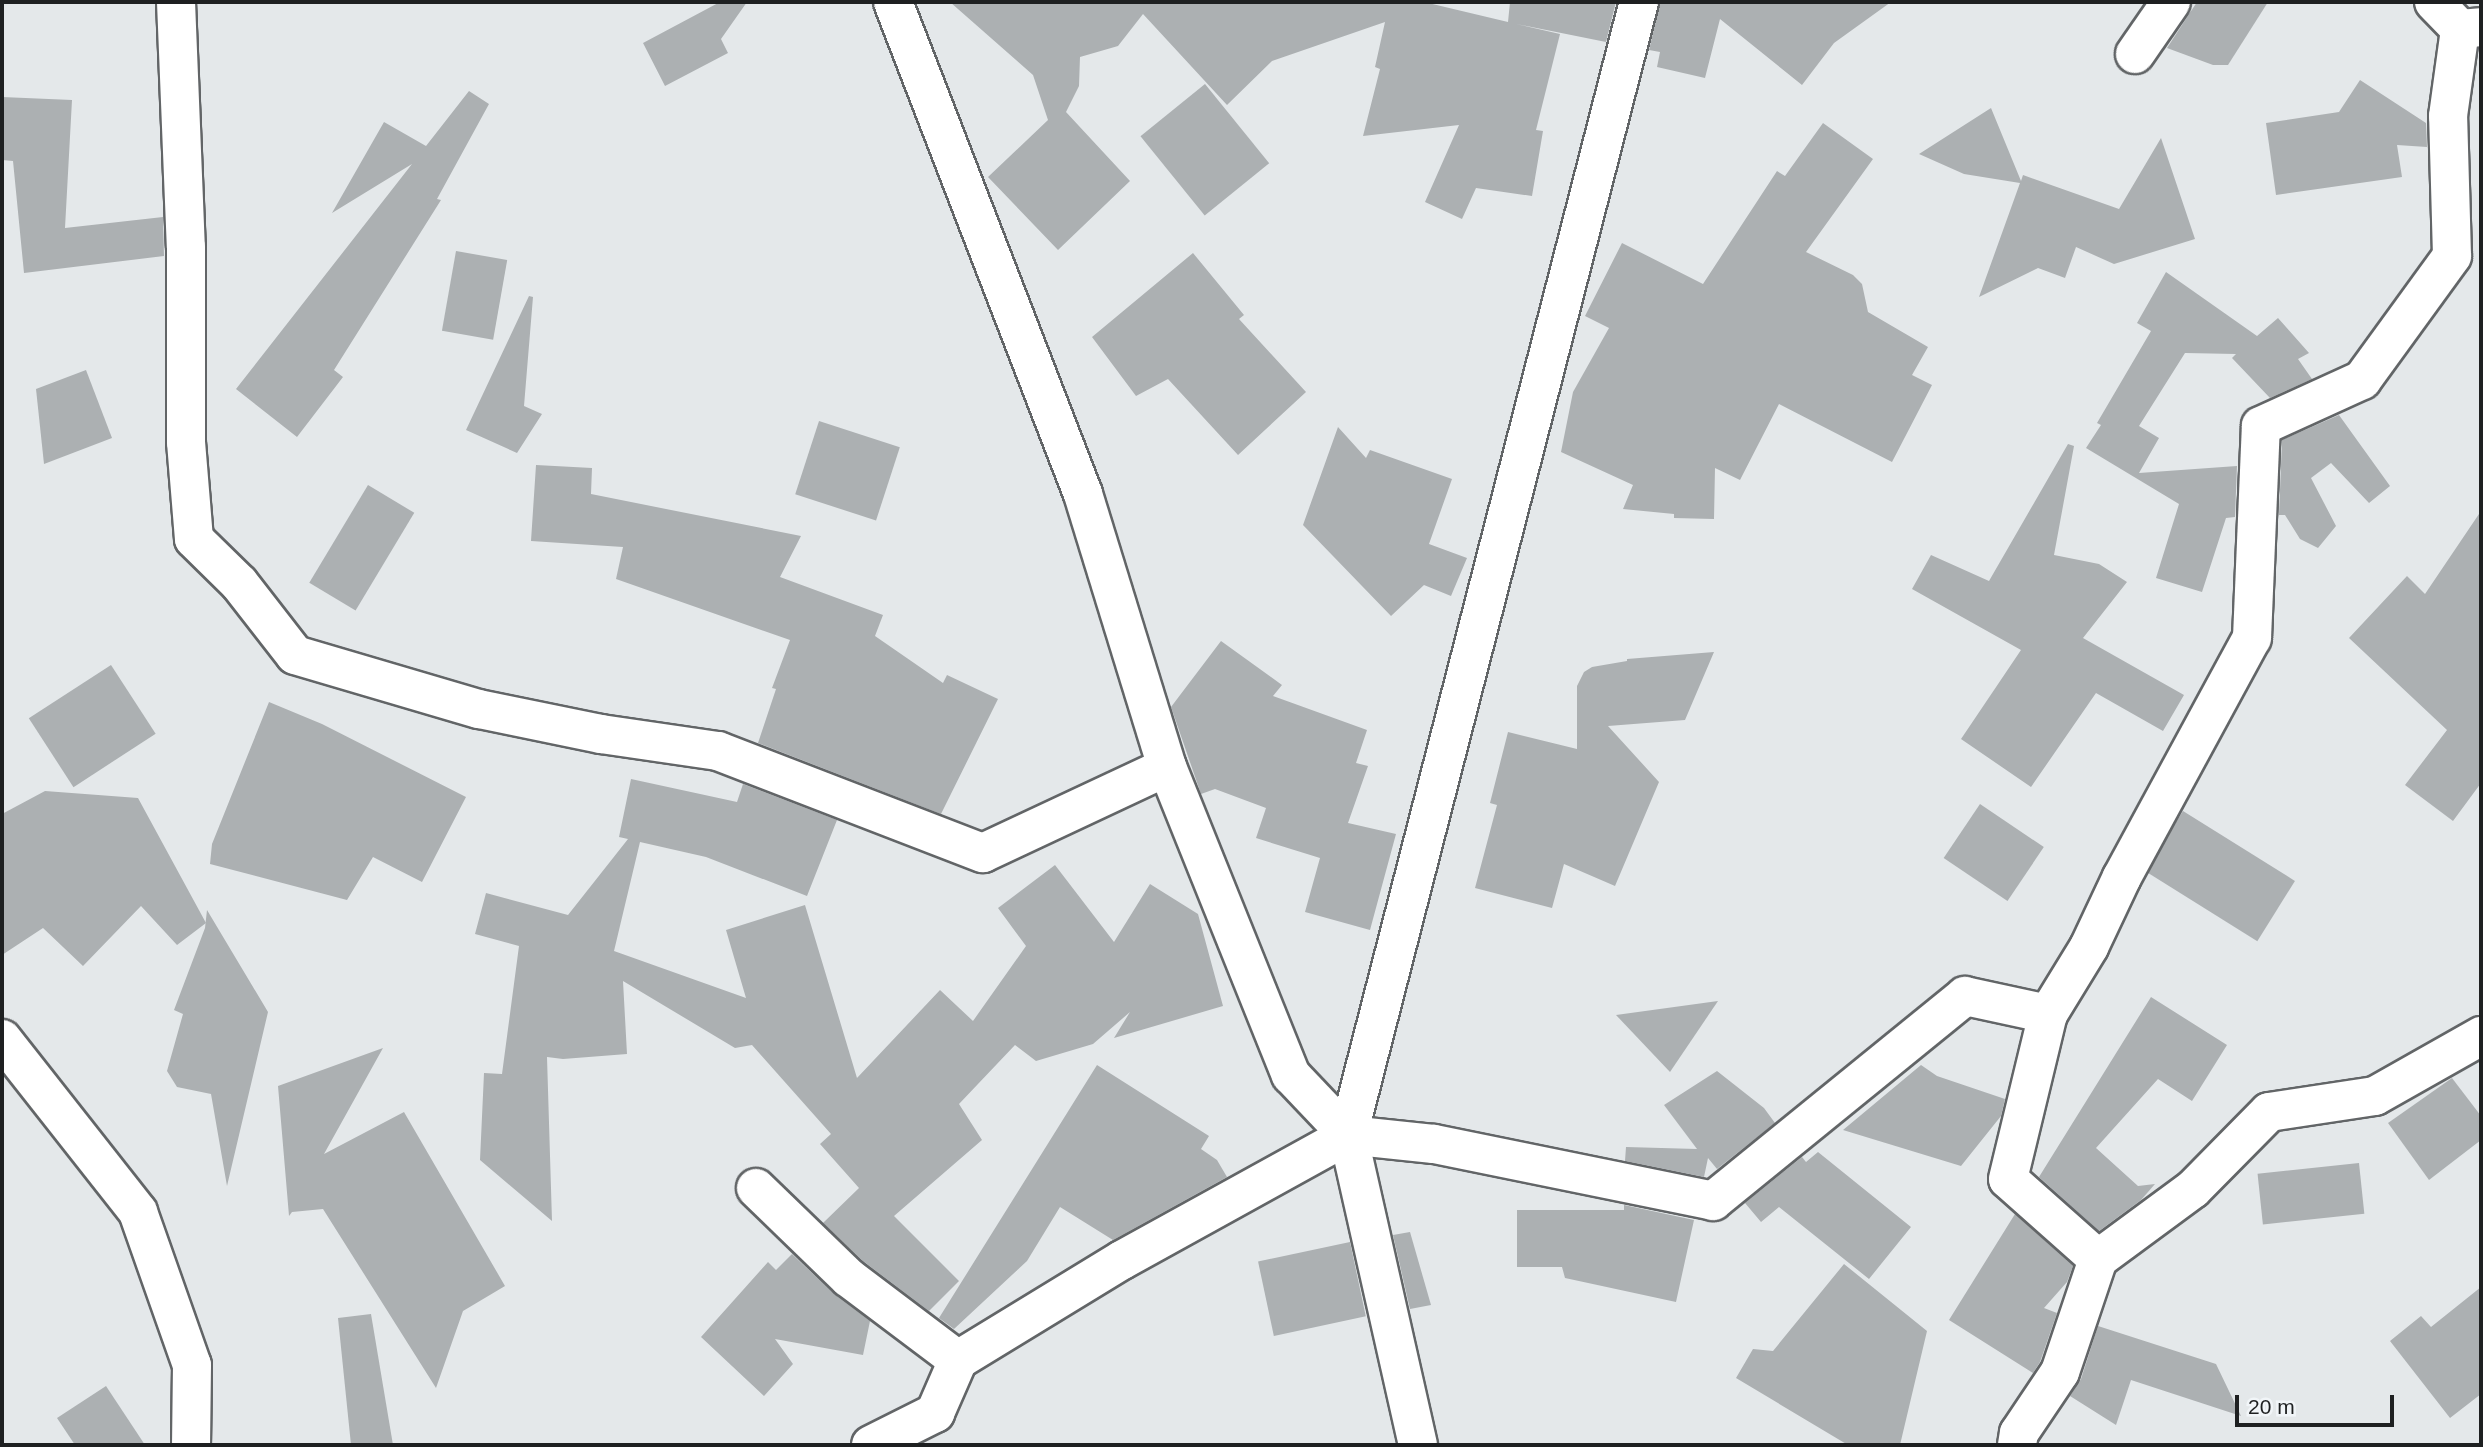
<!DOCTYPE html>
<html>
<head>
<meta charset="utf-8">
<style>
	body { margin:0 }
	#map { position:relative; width:2483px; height:1447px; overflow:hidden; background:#e4e8ea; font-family:Arial,sans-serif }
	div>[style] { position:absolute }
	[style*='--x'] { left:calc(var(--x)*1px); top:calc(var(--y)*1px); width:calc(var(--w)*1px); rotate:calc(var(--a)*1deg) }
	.building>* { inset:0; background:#acb0b2; transform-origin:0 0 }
	.roads { filter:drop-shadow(2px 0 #626567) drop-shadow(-2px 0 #626567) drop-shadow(0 2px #626567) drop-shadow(0 -2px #626567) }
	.street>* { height:38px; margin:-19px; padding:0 19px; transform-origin:19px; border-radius:19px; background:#fff }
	span { translate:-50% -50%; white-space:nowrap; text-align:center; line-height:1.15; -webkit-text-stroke:5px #f1f5f8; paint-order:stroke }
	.frame { position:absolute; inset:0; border:4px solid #1e2021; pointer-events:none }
	.scale { position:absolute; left:2235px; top:1395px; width:159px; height:32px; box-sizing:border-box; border:4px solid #1e2021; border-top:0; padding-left:9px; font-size:21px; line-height:24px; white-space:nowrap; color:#1e2021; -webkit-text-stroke:5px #f1f5f8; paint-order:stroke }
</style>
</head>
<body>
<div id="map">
	<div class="building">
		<i style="clip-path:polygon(720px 2px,747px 2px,721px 39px,728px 53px,665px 86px,643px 43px)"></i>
		<i style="clip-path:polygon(950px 2px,1424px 2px,1508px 22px,1510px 2px,1616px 2px,1606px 42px,1516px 24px,1560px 34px,1536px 130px,1543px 131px,1532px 196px,1476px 188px,1462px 219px,1425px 202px,1459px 125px,1363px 136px,1380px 69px,1375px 67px,1385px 22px,1272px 61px,1227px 105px,1143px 14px,1118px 46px,1080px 57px,1079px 86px,1066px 112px,1130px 181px,1058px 250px,988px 177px,1048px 120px,1033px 75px)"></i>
		<i style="clip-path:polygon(1660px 2px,1891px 2px,1834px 43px,1802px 85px,1720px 19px,1705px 78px,1657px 67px,1660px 52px,1649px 50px)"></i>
		<i style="clip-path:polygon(2197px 2px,2268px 2px,2228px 65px,2213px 65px,2167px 48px)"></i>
		<i style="clip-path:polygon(2360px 80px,2426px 123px,2427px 147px,2397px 145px,2402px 177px,2276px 195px,2266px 123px,2339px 112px)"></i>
		<i style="left:1205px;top:84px;width:102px;height:83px;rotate:51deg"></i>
		<i style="clip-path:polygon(469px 91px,489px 104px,437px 199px,441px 200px,334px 370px,343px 377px,297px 437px,236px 389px,412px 164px,332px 213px,384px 122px,426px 146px)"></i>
		<i style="clip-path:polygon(2px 97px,72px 100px,65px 228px,163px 217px,164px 256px,24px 273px,13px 161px,2px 160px)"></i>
		<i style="clip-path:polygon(1991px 108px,2021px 181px,2023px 175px,2119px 209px,2161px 138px,2195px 239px,2114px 264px,2076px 247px,2065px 278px,2038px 268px,1979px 297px,2020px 183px,1964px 174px,1919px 154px)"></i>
		<i style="clip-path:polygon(1823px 123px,1873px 159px,1806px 252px,1853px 275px,1862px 284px,1868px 312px,1928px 347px,1912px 375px,1932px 385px,1892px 462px,1779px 404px,1740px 480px,1715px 468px,1714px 519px,1674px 518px,1674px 514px,1623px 509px,1633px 485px,1561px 452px,1573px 392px,1609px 328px,1585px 316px,1622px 243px,1703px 284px,1777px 171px,1785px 176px)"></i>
		<i style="left:456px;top:251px;width:52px;height:81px;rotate:10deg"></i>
		<i style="clip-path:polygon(1193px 253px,1244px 315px,1239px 319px,1306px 392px,1238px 455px,1168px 379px,1136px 396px,1092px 337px)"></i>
		<i style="clip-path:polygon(2166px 272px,2257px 336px,2278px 318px,2309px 353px,2298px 359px,2312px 379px,2270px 398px,2232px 358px,2236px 354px,2185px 353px,2139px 426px,2159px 438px,2139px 473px,2237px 466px,2235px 517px,2226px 518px,2202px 592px,2156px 578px,2179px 504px,2086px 448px,2101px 425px,2097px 423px,2151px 331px,2137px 323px)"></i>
		<i style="clip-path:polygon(529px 296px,533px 297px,524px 406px,542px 414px,517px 453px,466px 430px)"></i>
		<i style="clip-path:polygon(86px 370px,112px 438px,44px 464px,36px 389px)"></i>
		<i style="clip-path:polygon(2339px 415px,2390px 486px,2369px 503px,2331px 463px,2311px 478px,2336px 526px,2318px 548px,2300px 539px,2285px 515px,2279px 515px,2282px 440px)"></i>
		<i style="left:819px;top:421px;width:85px;height:77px;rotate:18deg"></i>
		<i style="clip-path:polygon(1338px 427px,1366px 458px,1370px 450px,1452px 479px,1429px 544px,1467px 558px,1451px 596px,1424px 585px,1391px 616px,1303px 525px)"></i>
		<i style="clip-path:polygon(2068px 444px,2074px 446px,2054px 555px,2099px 564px,2127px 582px,2083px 638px,2184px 695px,2163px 731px,2096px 693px,2031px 787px,1961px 739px,2021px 650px,1912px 589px,1931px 555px,1989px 581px)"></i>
		<i style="clip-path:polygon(536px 465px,592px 468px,591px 494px,801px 536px,780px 577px,883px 615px,875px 636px,943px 683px,947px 675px,998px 699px,941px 814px,758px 743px,776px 689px,772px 688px,790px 640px,616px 579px,623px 547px,531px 541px)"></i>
		<i style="left:368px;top:485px;width:54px;height:114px;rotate:31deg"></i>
		<i style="clip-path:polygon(2481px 511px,2481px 783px,2453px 821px,2405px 785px,2447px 730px,2349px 638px,2407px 576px,2425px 594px)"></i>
		<i style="clip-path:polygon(1221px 641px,1282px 685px,1273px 696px,1367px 730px,1356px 763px,1368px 766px,1348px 823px,1396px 834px,1370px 930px,1305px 912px,1320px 858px,1256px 838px,1266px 808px,1215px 789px,1201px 794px,1171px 707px)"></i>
		<i style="clip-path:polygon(1714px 652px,1685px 720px,1608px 726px,1659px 782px,1615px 886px,1564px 864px,1552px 908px,1475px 888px,1497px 805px,1490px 803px,1508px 732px,1577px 749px,1577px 686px,1584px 672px,1592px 667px,1627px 661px,1627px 659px)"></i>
		<i style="left:111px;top:665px;width:82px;height:98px;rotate:57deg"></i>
		<i style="clip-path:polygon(269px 702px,322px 724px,466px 797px,422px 882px,373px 857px,347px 900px,210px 864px,212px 844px)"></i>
		<i style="clip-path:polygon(631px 779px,737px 802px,743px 784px,837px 820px,807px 896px,706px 857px,640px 842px,614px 951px,746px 998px,726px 930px,805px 905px,857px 1078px,940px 990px,973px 1021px,1026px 946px,998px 908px,1055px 865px,1114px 942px,1150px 884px,1198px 914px,1223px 1006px,1114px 1038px,1130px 1012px,1093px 1044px,1036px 1061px,1015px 1045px,959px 1104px,982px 1140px,894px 1216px,959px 1281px,929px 1311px,863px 1261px,823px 1223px,859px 1188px,820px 1144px,831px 1134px,752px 1045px,735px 1048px,623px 981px,627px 1054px,563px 1059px,547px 1057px,552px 1221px,480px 1160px,484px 1073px,502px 1074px,519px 946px,475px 934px,486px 893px,568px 915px,628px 839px,619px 837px)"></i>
		<i style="clip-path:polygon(45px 791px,138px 798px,206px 923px,177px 945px,141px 906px,83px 966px,43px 928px,2px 955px,2px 814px)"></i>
		<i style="left:1980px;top:804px;width:77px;height:65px;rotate:34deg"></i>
		<i style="left:2183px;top:811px;width:132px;height:71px;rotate:32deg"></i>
		<i style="clip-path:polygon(207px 910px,268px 1012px,227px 1186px,211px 1094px,177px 1087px,167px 1071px,183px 1014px,174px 1010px,205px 928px)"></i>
		<i style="clip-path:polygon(2151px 997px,2227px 1045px,2192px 1101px,2158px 1079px,2096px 1148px,2138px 1186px,2155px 1184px,2141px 1200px,2099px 1231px,2039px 1177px)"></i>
		<i style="clip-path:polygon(1718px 1001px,1670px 1072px,1616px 1015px)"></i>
		<i style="clip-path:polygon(383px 1048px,324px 1154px,404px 1112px,505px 1286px,463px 1311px,436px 1388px,323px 1209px,292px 1212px,289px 1216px,278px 1086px)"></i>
		<i style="clip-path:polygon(1097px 1065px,1209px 1136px,1201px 1149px,1217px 1160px,1227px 1177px,1113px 1240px,1060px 1207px,1027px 1261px,954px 1329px,939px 1318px)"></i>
		<i style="clip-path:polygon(1921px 1065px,1937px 1076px,2005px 1099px,2001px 1116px,1961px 1166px,1843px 1130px)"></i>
		<i style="clip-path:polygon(1717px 1071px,1764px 1108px,1775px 1123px,1717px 1169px,1708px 1158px,1704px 1177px,1625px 1161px,1626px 1147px,1697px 1149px,1664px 1105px)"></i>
		<i style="clip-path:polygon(2452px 1078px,2481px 1116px,2481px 1140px,2429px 1180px,2388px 1123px)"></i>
		<i style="clip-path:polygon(1818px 1152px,1911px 1227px,1869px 1279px,1779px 1207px,1761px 1222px,1745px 1203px,1802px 1157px,1806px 1162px)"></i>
		<i style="left:2359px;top:1163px;width:51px;height:102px;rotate:84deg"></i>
		<i style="clip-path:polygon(1624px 1205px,1694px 1220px,1676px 1302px,1565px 1278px,1562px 1267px,1517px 1267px,1517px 1210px,1624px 1210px)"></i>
		<i style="clip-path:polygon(2015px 1214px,2073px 1266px,2067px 1282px,2044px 1308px,2057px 1313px,2040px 1362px,2033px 1373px,1949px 1320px)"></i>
		<i style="clip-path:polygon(1410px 1232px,1431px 1305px,1410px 1309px,1393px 1235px)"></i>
		<i style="left:1350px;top:1242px;width:76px;height:94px;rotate:78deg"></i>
		<i style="clip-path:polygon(792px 1254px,834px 1294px,870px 1321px,863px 1355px,775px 1339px,793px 1364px,764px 1396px,701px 1337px,768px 1262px,776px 1270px)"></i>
		<i style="clip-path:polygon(1844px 1264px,1927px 1331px,1900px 1445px,1848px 1445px,1736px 1378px,1753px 1349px,1773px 1351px)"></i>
		<i style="clip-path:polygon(2481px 1287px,2481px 1394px,2450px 1418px,2390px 1341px,2421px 1316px,2431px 1327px)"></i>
		<i style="clip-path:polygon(371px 1314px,393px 1445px,351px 1445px,338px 1318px)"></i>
		<i style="clip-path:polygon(2098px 1326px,2216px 1364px,2241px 1416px,2131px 1380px,2116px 1425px,2070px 1396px,2081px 1379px)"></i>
		<i style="clip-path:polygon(106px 1386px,145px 1445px,75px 1445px,57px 1418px)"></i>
	</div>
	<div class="roads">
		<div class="street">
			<i style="--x:176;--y:2;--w:245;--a:87.7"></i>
			<i style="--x:186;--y:247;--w:195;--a:90"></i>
			<i style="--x:186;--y:442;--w:97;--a:85.3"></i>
			<i style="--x:194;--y:539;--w:63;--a:44.4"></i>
			<i style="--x:239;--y:583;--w:91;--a:52.1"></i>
			<i style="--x:295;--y:655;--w:192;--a:16.4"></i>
			<i style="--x:479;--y:709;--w:125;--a:11.6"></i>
			<i style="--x:601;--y:734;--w:118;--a:8.3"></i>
			<i style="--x:718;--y:751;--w:284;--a:21.1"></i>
			<i style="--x:983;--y:853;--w:203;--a:-25.1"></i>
			<i style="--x:893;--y:2;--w:527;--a:68.88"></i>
			<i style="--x:1083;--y:494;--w:286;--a:72.9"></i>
			<i style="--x:1167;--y:767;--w:332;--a:68.1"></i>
			<i style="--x:1291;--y:1075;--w:83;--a:46.5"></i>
			<i style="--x:2434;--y:2;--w:37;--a:46"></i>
			<i style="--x:2460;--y:29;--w:21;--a:-5"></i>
			<i style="--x:2135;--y:54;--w:63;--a:-55.3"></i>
			<i style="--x:2;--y:1039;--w:220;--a:51.8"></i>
			<i style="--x:138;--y:1212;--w:162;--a:70.6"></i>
			<i style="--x:192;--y:1365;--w:80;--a:90.7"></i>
			<i style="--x:756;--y:1188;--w:129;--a:44.1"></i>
			<i style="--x:849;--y:1278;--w:136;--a:37"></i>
			<i style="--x:2098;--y:1259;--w:120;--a:-138.4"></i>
			<i style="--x:2008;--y:1179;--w:170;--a:-76.4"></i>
			<i style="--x:2048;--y:1014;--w:79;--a:-58.5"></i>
			<i style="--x:2089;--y:947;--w:77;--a:-64.8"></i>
			<i style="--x:2122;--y:877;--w:272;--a:-61.5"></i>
			<i style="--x:2252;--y:638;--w:212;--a:-87.6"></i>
			<i style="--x:2261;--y:426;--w:111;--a:-24.5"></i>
			<i style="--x:2362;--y:380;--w:153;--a:-54"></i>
			<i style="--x:2452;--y:256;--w:140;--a:-91.6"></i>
			<i style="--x:2448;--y:116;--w:88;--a:-82.1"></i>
			<i style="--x:871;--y:1445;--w:72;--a:-26.6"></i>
			<i style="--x:935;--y:1413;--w:58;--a:-66.5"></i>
			<i style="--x:958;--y:1360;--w:192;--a:-31.4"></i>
			<i style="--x:1122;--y:1260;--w:258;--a:-28.9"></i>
			<i style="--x:1348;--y:1135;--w:86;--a:6"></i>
			<i style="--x:1434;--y:1144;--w:285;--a:11.5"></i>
			<i style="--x:1713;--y:1201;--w:325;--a:-39.1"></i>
			<i style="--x:1965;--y:996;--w:85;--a:12.2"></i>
			<i style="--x:1418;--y:1445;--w:318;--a:-102.7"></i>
			<i style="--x:1348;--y:1135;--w:1170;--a:-75.6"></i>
			<i style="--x:2017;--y:1445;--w:12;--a:-81"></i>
			<i style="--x:2019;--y:1433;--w:73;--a:-56.1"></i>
			<i style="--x:2060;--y:1372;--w:119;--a:-71.4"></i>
			<i style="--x:2098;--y:1259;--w:118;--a:-36.4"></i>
			<i style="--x:2193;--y:1189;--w:108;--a:-45.4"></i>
			<i style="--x:2269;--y:1112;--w:107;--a:-8.6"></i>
			<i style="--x:2375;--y:1096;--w:122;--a:-29.5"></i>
		</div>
	</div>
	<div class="frame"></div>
	<div class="scale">20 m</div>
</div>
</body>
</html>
